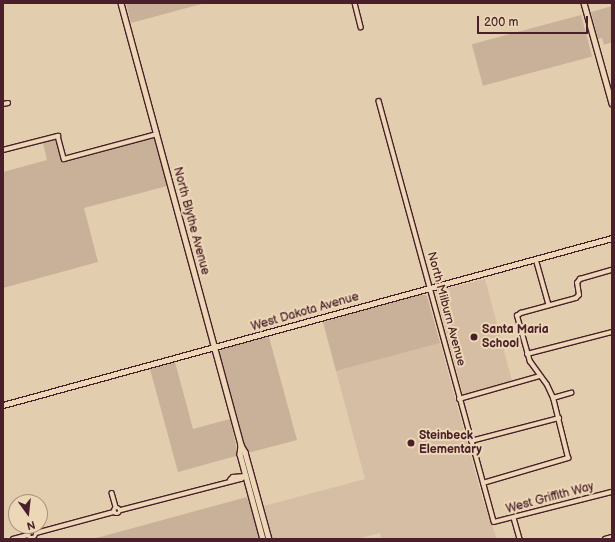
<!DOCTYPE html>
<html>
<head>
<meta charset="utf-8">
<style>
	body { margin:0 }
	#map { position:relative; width:615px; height:542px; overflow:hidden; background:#e2cdae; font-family:"Balsamiq Sans",sans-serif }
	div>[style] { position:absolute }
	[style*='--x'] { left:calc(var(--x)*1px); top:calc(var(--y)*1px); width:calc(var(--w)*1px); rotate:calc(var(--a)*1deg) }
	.built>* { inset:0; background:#d5bea3 }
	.green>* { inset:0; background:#c9b098; transform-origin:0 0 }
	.roads { filter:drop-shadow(1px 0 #4a1f2b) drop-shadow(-1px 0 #4a1f2b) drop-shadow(0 1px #4a1f2b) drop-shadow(0 -1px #4a1f2b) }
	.minor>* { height:3.5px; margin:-1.75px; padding:0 1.75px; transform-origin:1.75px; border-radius:1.75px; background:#ecd8b6 }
	.minor>.ring { margin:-1.75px; padding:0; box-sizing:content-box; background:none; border:3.5px solid #ecd8b6; border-radius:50% }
	.tertiary>* { height:4.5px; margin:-2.25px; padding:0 2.25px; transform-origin:2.25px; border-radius:2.25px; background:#ecd8b6 }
	.dots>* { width:11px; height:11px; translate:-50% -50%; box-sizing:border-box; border:2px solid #ecd8b6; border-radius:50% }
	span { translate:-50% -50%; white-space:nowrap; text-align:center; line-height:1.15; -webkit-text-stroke:4px #ecd8b6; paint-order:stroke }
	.street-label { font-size:12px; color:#4a1f2b }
	.poi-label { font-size:12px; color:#4a1f2b; font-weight:700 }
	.left { translate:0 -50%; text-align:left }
	.frame { position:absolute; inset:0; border:4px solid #4a1f2b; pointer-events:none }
	.north { position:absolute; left:8px; top:494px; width:40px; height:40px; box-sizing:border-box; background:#ecd8b6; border:1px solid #ab8e7e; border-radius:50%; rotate:165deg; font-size:11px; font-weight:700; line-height:16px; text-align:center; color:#4a1f2b }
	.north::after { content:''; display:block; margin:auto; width:14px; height:18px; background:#4a1f2b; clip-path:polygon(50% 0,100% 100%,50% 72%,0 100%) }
	.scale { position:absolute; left:477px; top:16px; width:111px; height:18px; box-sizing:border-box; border:2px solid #4a1f2b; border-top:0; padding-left:5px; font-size:12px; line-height:14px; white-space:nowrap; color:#4a1f2b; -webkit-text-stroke:3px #ecd8b6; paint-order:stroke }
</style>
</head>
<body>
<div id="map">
	<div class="built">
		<i style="clip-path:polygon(485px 279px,512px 381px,463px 394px,436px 294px,437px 291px)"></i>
		<i style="clip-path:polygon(440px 343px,483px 501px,497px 539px,381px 539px,380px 533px,357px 539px,273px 539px,264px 506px,365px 479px,336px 371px)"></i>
	</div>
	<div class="green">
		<i style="clip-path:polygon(126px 3px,205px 3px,131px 23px)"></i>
		<i style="clip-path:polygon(612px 6px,612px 42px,604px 45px,602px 38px,598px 39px,591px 12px)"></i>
		<i style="left:581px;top:15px;width:43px;height:113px;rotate:75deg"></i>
		<i style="clip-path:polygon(154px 138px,167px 186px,84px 208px,98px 262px,3px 288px,3px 172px,47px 160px,43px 143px,56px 139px,63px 163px)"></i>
		<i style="clip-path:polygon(422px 294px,427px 296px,440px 343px,336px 371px,323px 322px)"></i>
		<i style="clip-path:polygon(269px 337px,297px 440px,247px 453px,219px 353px,224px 347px)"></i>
		<i style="clip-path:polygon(175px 362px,193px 429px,230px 419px,238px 454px,236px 456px,178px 472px,150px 369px)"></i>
		<i style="clip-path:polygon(247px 497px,260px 537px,251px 539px,93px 539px)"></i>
	</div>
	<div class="roads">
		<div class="minor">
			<i style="--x:355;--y:3;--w:25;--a:76"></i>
			<i style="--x:379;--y:101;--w:436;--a:74.7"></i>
			<i style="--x:494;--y:522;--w:122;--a:-14.3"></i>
			<i style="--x:3;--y:104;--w:5;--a:-11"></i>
			<i style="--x:3;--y:150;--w:57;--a:-14.3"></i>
			<i style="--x:58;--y:136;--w:24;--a:75"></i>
			<i style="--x:64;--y:159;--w:96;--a:-15"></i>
			<i style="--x:536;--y:259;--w:48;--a:74.2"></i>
			<i style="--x:527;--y:354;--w:88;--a:-14.5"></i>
			<i style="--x:553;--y:398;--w:19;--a:-16"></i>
			<i style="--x:459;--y:399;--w:84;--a:-15.9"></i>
			<i style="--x:471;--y:441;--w:91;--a:-14.6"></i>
			<i style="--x:230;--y:480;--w:4;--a:-45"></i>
			<i style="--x:233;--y:477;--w:12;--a:-5"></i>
			<i style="--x:483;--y:483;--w:89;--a:-16.4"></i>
			<i style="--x:568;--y:458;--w:62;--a:-104"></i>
			<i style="--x:553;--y:398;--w:14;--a:-115"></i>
			<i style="--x:547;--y:385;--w:29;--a:-126"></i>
			<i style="--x:530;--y:362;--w:48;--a:-105.8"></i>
			<i style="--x:517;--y:316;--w:5;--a:-37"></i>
			<i style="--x:521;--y:313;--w:57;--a:-15.3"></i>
			<i style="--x:576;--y:298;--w:4;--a:-45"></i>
			<i style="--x:579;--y:295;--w:12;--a:-99"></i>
			<i style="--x:577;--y:283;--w:5;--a:-53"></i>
			<i style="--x:580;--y:279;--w:33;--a:-16"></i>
			<i style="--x:112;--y:493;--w:15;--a:74"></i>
			<i class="ring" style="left:113.5px;top:507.5px;width:3.5px;height:3.5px"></i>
			<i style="--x:121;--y:510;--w:124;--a:-14.5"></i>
			<i style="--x:241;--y:479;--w:6;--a:-31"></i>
			<i style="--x:514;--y:518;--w:22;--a:74"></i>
			<i class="ring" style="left:28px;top:530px;width:4.5px;height:4.5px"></i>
			<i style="--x:36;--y:533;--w:81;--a:-15.1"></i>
			<i style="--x:13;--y:539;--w:16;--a:-15"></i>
			<i style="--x:605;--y:539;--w:7;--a:-16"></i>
		</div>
		<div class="tertiary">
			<i style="--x:121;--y:3;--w:458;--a:74.8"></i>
			<i style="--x:241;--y:445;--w:8;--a:60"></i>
			<i style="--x:245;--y:452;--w:90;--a:74.6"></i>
			<i style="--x:584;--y:3;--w:104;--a:74.4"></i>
			<i style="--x:3;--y:405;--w:631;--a:-15.33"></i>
			<i style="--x:241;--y:445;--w:9;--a:96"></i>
			<i style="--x:240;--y:454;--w:88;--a:74.9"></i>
		</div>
	</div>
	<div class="dots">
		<i style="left:474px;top:337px;background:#4a1f2b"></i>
		<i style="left:411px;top:443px;background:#4a1f2b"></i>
	</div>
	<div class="street-label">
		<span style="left:191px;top:221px;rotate:75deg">North Blythe Avenue</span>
		<span style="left:446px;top:309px;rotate:75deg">North Milburn Avenue</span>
		<span style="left:305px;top:312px;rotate:-16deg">West Dakota Avenue</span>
		<span style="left:550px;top:498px;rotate:-15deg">West Griffith Way</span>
	</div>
	<div class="poi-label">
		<span class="left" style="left:482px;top:337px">Santa Maria<br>School</span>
		<span class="left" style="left:419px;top:443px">Steinbeck<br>Elementary</span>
	</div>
	<div class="frame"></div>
	<div class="north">N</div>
	<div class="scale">200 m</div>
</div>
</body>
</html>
